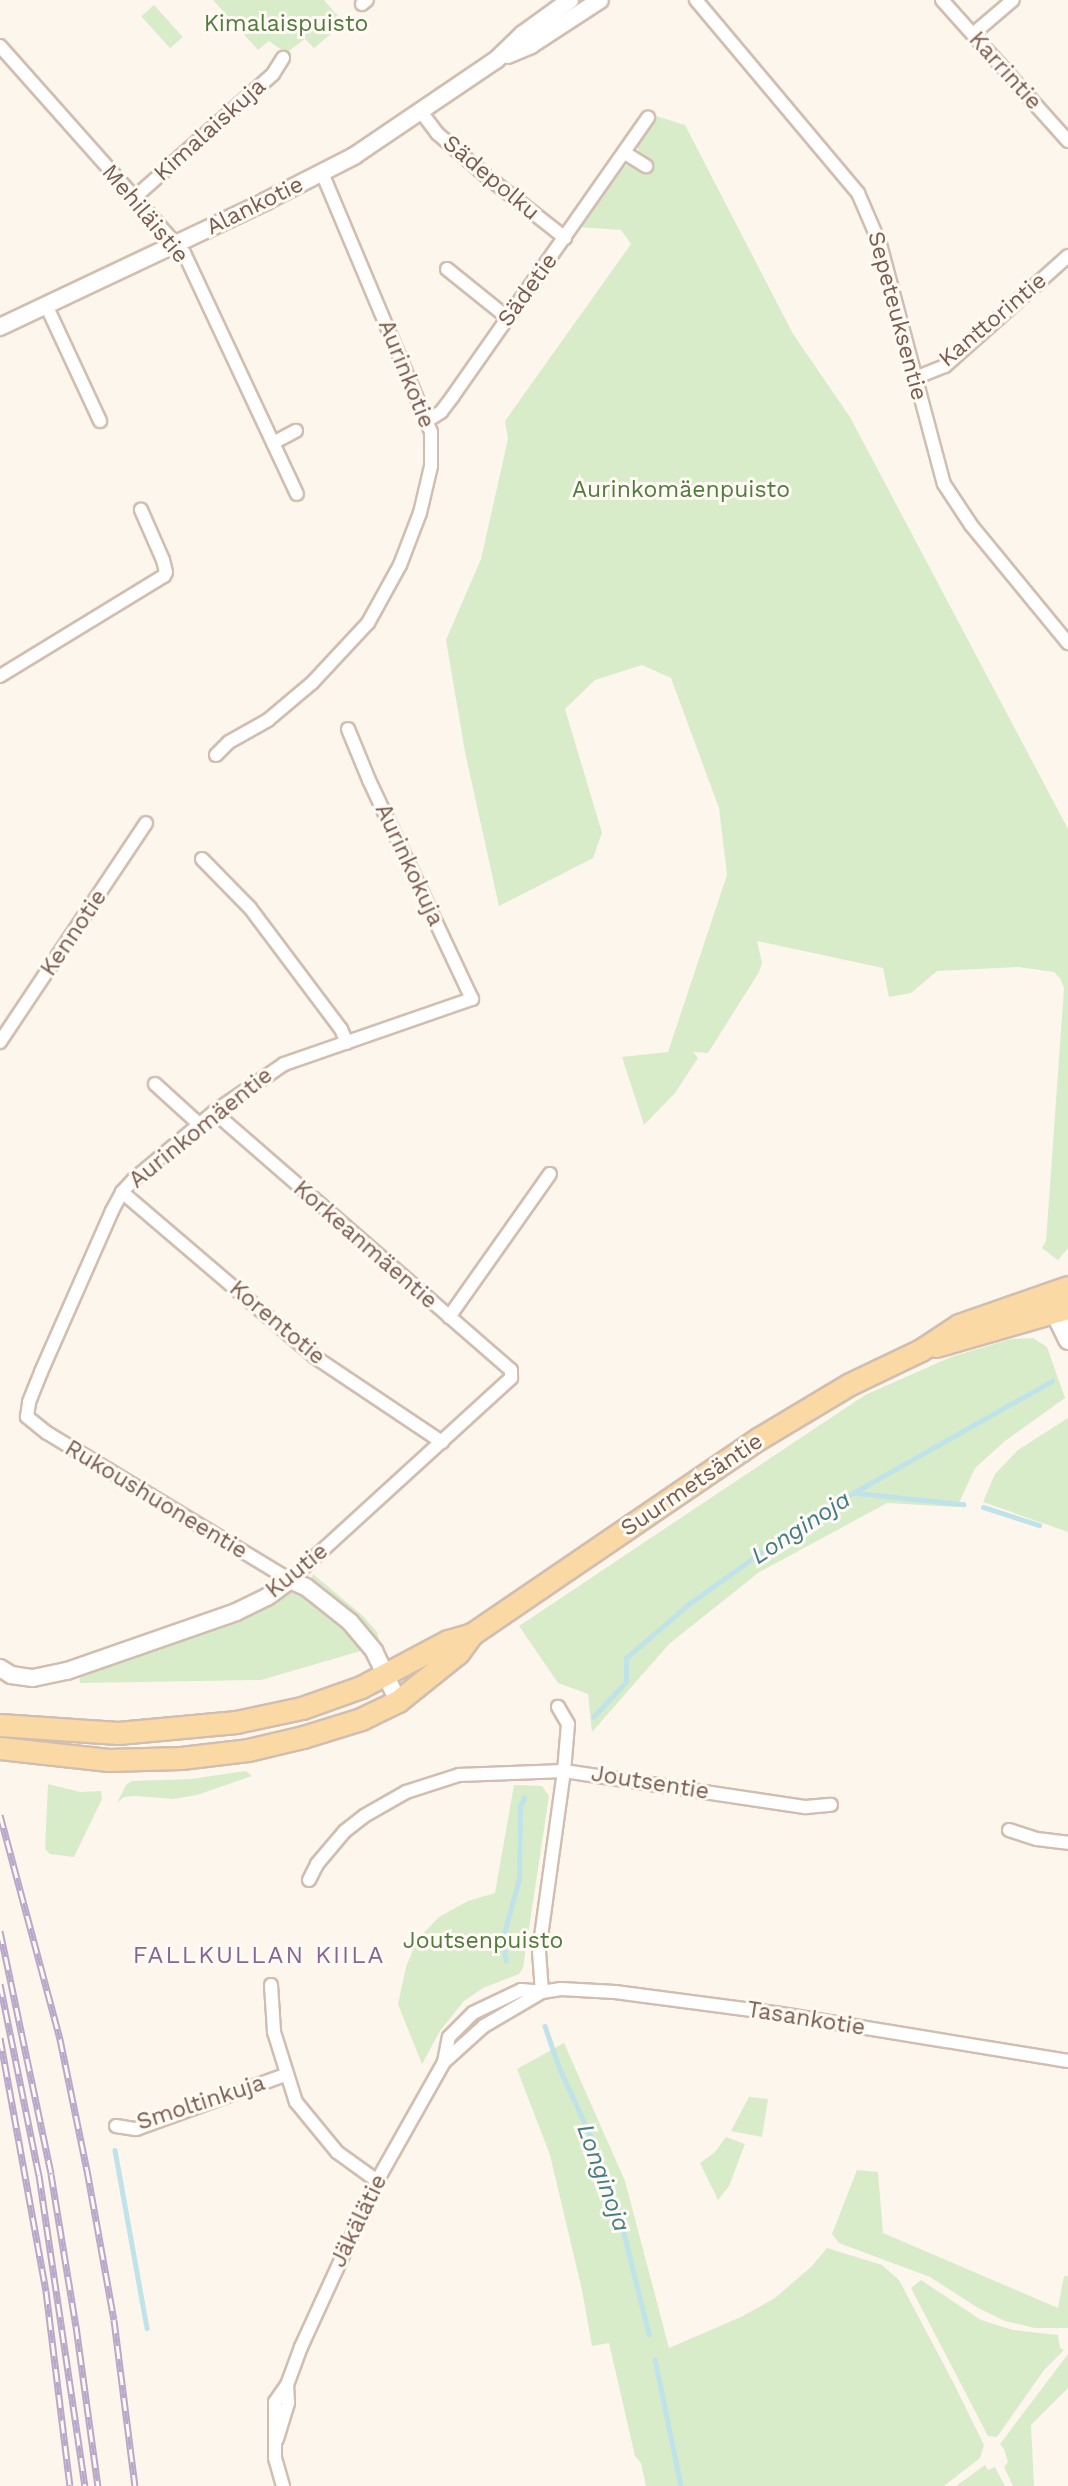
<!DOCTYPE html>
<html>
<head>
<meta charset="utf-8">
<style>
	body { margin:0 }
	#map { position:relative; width:1068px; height:2486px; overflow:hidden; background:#fdf6ec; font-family:"Work Sans",sans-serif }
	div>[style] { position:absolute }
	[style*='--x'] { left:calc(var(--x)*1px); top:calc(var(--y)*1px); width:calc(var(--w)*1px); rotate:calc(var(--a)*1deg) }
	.green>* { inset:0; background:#d8ecc9; transform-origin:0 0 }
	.stream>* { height:4.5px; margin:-2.25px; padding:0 2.25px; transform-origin:2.25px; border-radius:2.25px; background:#bfe3e8 }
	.roads { filter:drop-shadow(2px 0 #d1beb0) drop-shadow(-2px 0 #d1beb0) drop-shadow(0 2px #d1beb0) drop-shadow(0 -2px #d1beb0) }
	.minor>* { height:12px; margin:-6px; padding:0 6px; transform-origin:6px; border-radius:6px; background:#fff }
	.tertiary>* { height:16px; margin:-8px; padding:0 8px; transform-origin:8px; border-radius:8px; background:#fff }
	.secondary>* { height:19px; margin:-9.5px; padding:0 9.5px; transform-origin:9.5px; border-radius:9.5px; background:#fff }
	.primary>* { height:21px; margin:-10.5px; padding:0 10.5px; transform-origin:10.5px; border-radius:10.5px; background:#fbd9a5 }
	.rail>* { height:7px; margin-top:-3.5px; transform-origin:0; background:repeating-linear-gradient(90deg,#fffaf3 0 13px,#b9a8c9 0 26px); box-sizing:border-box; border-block:2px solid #b9a8c9 }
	span { translate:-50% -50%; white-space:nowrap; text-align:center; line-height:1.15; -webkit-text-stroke:6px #fffaf3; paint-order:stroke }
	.park-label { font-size:23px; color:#537a41 }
	.street-label { font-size:23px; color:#7a5c4d }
	.water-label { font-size:24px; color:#437c86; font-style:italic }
	.neighbourhood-label { font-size:24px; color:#846695; letter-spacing:2px }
</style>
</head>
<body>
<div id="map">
	<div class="green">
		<i style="clip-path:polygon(213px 0,324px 0,344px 23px,314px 48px,305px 39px,286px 53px,269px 41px,258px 50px)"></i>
		<i style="left:154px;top:5px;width:43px;height:17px;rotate:48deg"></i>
		<i style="clip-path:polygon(656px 116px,685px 125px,793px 334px,850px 417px,1068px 829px,1068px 1248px,1058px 1260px,1042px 1248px,1046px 1241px,1064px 988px,1060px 978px,1054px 972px,1018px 967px,937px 971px,911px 993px,889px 997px,883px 968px,757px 941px,762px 963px,759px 972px,708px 1053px,693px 1052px,698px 1058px,675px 1093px,644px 1125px,622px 1057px,668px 1052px,727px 875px,719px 808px,671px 678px,642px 665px,595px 680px,565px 709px,602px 833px,593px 858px,499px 906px,465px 752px,446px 640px,481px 559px,508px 439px,505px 421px,631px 244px,621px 230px,579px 227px,622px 168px,629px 164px,645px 173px,651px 165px,640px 156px,637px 144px)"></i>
		<i style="clip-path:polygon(152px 243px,153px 247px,29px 305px,28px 302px)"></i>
		<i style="clip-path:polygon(1033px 1338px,1047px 1347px,1065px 1398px,1005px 1441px,975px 1468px,957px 1507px,887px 1503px,758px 1573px,669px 1644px,592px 1732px,588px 1694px,558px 1683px,519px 1626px,865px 1395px,951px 1357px,1011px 1339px)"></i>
		<i style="clip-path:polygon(1068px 1418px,1068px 1532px,983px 1502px,995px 1474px,1018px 1450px)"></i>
		<i style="clip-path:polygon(313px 1574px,363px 1616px,377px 1632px,380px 1643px,376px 1645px,310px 1582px)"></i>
		<i style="clip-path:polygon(291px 1593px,300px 1593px,314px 1601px,343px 1625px,364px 1650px,261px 1680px,80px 1683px,79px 1675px,217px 1627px)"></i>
		<i style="clip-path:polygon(246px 1771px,252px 1776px,197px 1795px,174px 1799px,136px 1796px,124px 1797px,117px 1803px,126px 1785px,132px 1781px,191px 1779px)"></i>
		<i style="clip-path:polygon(48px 1784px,80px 1792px,101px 1791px,102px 1799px,74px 1857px,50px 1854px,45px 1849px)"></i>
		<i style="clip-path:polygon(514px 1785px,542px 1786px,549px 1796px,523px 1968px,519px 1974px,483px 1988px,464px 2001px,440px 2031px,422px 2064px,398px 2004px,406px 1967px,417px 1940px,439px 1917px,468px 1901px,495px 1893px)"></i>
		<i style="clip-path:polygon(564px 2043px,625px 2181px,669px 2348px,741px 2317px,775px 2298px,812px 2266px,827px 2248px,882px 2265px,899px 2280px,953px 2382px,984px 2445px,980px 2458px,944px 2486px,646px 2486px,641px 2463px,635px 2456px,609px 2343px,592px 2346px,582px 2290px,550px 2155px,517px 2069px)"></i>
		<i style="clip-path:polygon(749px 2097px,768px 2099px,762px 2137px,731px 2131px)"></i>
		<i style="clip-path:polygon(726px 2137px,745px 2144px,729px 2186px,718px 2200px,700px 2163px,715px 2152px)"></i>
		<i style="clip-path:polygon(857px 2170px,878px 2172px,883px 2233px,1058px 2308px,1064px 2276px,1068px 2276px,1068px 2328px,1035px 2328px,1005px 2321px,978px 2308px,930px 2277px,839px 2243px,832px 2234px)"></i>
		<i style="clip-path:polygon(921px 2280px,981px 2320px,1013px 2330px,1058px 2335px,1060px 2348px,1064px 2350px,1044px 2370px,997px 2437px,988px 2436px,911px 2288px)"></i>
		<i style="clip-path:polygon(1068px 2354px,1068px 2388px,1031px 2425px,1034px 2486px,1013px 2486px,1004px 2467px,1008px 2462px,1004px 2449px,1000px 2444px)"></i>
		<i style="clip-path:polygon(985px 2465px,988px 2470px,995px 2467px,1005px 2486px,956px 2486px)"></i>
	</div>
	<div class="stream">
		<i style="--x:856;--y:1493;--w:108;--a:5.9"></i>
		<i style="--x:983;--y:1507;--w:59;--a:17.8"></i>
		<i style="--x:593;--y:1717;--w:48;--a:-46.7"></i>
		<i style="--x:626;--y:1682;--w:24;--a:-90"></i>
		<i style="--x:626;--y:1658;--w:84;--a:-40.7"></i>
		<i style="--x:690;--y:1603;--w:152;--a:-35.4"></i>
		<i style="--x:814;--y:1515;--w:273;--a:-29.4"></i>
		<i style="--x:506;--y:1961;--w:20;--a:-101"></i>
		<i style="--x:502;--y:1941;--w:64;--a:-74.7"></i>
		<i style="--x:519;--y:1879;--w:72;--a:-89.2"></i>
		<i style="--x:520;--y:1807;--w:10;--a:-66"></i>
		<i style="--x:545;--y:2026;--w:43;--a:71.1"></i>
		<i style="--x:559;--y:2067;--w:74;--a:65.2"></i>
		<i style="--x:590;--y:2134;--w:80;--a:69.5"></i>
		<i style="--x:618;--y:2209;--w:129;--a:76.1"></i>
		<i style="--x:115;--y:2150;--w:181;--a:79.8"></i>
		<i style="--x:655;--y:2359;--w:130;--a:78.4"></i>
	</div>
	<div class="roads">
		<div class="minor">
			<i style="--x:696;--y:0;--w:252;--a:50"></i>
			<i style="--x:858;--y:193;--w:56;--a:66.7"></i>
			<i style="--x:880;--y:244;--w:248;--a:75.1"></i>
			<i style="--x:944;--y:484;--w:49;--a:56.6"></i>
			<i style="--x:971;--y:525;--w:153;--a:50.6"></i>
			<i style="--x:942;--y:0;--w:189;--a:48.2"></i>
			<i style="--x:362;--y:4;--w:6;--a:-39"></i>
			<i style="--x:973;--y:34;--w:52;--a:-40.4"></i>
			<i style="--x:0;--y:46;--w:277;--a:48.4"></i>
			<i style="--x:184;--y:253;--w:266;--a:64.9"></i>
			<i style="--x:422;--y:113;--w:26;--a:53"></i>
			<i style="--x:438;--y:134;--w:62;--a:41.1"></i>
			<i style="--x:485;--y:175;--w:102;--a:38.2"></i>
			<i style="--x:625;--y:153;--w:25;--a:32"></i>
			<i style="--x:134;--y:198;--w:186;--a:-41.7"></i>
			<i style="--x:273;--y:74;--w:19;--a:-58"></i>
			<i style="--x:447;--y:269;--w:78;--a:38.8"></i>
			<i style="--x:46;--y:305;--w:128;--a:65"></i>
			<i style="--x:915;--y:378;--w:32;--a:-22"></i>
			<i style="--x:945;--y:366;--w:165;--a:-41.8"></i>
			<i style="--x:427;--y:421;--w:17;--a:-33"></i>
			<i style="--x:441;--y:412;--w:20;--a:-53"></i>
			<i style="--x:453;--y:396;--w:340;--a:-55"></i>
			<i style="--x:273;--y:443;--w:26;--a:-28"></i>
			<i style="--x:0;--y:676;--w:192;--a:-31.4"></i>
			<i style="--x:164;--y:576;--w:4;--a:-63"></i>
			<i style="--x:166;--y:572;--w:12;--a:-104"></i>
			<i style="--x:163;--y:560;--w:55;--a:-113.7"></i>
			<i style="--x:216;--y:755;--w:18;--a:-45"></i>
			<i style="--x:229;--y:742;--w:45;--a:-29.4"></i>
			<i style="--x:268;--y:720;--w:57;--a:-40.1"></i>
			<i style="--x:312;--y:683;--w:82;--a:-47"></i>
			<i style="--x:368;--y:623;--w:66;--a:-61.1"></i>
			<i style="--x:400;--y:565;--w:56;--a:-69"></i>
			<i style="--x:420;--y:513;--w:48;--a:-76.8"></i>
			<i style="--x:431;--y:466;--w:34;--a:-90"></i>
			<i style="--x:431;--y:432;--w:281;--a:-112.8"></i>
			<i style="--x:202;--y:859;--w:69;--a:45.6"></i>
			<i style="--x:250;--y:908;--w:151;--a:53.1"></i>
			<i style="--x:341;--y:1029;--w:15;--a:67"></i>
			<i style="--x:0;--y:1042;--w:263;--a:-56.3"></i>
			<i style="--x:155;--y:1084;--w:59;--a:42.3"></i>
			<i style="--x:214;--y:1112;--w:393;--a:41"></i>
			<i style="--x:511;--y:1370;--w:8;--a:90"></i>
			<i style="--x:511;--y:1378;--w:299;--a:137.6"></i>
			<i style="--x:290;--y:1580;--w:284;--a:-148.8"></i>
			<i style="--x:47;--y:1433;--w:26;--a:-141"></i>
			<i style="--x:27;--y:1417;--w:15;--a:-82"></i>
			<i style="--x:29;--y:1402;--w:32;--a:-68"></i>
			<i style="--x:41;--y:1372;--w:176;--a:-66.2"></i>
			<i style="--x:112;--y:1211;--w:21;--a:-62"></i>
			<i style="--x:122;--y:1192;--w:18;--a:-47"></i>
			<i style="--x:134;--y:1179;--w:104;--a:-39.9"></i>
			<i style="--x:214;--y:1112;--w:85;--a:-34.4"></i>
			<i style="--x:284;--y:1064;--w:199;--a:-19.1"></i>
			<i style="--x:472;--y:999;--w:242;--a:-115.2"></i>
			<i style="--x:369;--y:780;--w:55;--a:-112.4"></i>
			<i style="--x:122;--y:1192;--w:254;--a:40.5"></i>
			<i style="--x:315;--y:1357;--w:153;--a:33.8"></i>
			<i style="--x:449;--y:1317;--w:175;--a:-54.8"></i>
			<i style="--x:1009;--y:1830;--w:29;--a:18"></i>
			<i style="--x:1037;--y:1839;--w:31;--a:7"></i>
			<i style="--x:309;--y:1880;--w:18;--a:-63"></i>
			<i style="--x:317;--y:1864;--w:43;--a:-49.7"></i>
			<i style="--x:345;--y:1831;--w:24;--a:-38"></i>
			<i style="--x:364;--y:1816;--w:48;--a:-29.7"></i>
			<i style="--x:406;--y:1792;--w:56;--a:-17.8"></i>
			<i style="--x:459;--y:1775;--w:105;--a:-2.2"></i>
			<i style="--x:564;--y:1771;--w:47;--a:-85.1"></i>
			<i style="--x:568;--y:1724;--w:20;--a:-120"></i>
			<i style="--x:271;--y:1985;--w:47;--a:86.3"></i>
			<i style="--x:274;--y:2032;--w:73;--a:72.6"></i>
			<i style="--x:296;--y:2102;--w:65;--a:50.6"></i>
			<i style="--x:337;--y:2152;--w:49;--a:35.9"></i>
			<i style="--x:542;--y:1992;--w:41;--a:-94.2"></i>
			<i style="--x:539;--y:1951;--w:182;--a:-82.1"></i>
			<i style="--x:564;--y:1771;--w:245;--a:8.5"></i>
			<i style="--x:806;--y:1807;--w:25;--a:-5"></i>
			<i style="--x:444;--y:2062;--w:25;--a:-79"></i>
			<i style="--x:449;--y:2037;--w:34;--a:-45"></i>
			<i style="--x:473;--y:2013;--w:53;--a:-25.6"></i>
			<i style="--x:521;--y:1990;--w:21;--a:5"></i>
			<i style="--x:542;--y:1992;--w:19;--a:-9"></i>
			<i style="--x:561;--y:1989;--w:54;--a:3.2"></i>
			<i style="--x:615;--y:1992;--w:161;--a:7.5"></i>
			<i style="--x:775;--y:2013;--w:297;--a:9.3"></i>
			<i style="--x:116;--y:2126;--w:20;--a:9"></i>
			<i style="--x:136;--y:2129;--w:158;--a:-19.9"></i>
			<i style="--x:277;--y:2439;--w:38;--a:-73"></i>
			<i style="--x:288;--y:2403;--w:18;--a:-93"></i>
			<i style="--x:283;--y:2486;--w:29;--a:-106"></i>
			<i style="--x:275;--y:2458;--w:56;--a:-90"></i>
			<i style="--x:275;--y:2402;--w:21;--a:-55"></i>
			<i style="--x:287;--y:2385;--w:40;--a:-69.8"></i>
			<i style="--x:301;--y:2347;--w:183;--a:-65.4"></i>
			<i style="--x:377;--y:2181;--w:137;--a:-60.6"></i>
			<i style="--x:444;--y:2062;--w:54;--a:-42"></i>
			<i style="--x:484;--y:2026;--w:67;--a:-30.4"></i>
		</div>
		<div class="tertiary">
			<i style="--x:508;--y:55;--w:25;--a:-23"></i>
			<i style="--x:531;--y:45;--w:82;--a:-33.1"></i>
			<i style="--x:0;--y:327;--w:294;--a:-25.3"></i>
			<i style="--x:266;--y:201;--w:99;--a:-27.1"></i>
			<i style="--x:354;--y:156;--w:171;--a:-34.1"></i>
			<i style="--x:496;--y:60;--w:37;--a:-44"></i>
			<i style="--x:523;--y:34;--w:58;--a:-35.9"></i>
			<i style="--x:0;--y:1668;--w:13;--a:32"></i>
			<i style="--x:11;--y:1675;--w:22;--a:8"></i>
			<i style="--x:33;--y:1678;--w:35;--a:-12"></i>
			<i style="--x:67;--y:1671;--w:179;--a:-19.2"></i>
			<i style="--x:236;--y:1612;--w:34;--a:-26"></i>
			<i style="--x:267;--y:1597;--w:29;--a:-36"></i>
			<i style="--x:290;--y:1580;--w:17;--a:24"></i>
			<i style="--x:306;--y:1587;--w:56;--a:38.5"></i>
			<i style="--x:350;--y:1622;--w:38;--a:50"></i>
			<i style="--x:374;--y:1651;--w:55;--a:64.4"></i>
		</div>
		<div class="secondary">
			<i style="--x:1055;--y:1298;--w:14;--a:90"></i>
			<i style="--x:1055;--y:1312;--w:30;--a:64"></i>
		</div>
		<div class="primary">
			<i style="--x:936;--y:1346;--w:137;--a:-16.1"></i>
			<i style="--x:0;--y:1725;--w:118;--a:3.9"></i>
			<i style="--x:118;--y:1733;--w:119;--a:-5.3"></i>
			<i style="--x:236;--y:1722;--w:67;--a:-12"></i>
			<i style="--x:302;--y:1708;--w:63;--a:-19.6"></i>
			<i style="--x:361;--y:1687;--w:98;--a:-27.9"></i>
			<i style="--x:448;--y:1641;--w:25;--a:-16"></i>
			<i style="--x:0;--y:1748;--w:109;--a:6.3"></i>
			<i style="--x:108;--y:1760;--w:73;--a:-1.6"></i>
			<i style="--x:181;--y:1758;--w:67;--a:-6.8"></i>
			<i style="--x:248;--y:1750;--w:57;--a:-13.3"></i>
			<i style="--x:303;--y:1737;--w:61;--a:-17.2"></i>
			<i style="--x:361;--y:1719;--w:41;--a:-25.9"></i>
			<i style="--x:398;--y:1701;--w:77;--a:-38.7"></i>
			<i style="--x:458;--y:1653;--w:24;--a:-54"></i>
			<i style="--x:472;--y:1634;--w:346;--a:-34.3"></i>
			<i style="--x:758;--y:1439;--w:107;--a:-30.9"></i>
			<i style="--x:850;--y:1384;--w:79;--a:-25.6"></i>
			<i style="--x:921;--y:1350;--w:45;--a:-33.3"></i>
			<i style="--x:959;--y:1325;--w:115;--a:-19.2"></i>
		</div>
	</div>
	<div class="rail">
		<i style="--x:0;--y:1815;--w:232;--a:75"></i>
		<i style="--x:60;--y:2039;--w:134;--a:78.4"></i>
		<i style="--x:87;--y:2170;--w:152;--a:79.8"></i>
		<i style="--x:114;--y:2320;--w:167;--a:82.8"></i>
		<i style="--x:0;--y:1931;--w:248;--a:78.1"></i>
		<i style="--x:51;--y:2174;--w:154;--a:80.7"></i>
		<i style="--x:76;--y:2326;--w:162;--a:82.2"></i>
		<i style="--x:0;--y:1984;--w:195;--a:78.5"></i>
		<i style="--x:39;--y:2175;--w:314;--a:81.6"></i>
		<i style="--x:0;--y:2038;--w:257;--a:79.7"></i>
		<i style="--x:46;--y:2291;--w:196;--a:83"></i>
	</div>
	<div class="park-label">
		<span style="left:286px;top:24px">Kimalaispuisto</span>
		<span style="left:681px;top:490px">Aurinkomäenpuisto</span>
		<span style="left:483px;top:1941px">Joutsenpuisto</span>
	</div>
	<div class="street-label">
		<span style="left:1005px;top:71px;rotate:48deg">Karrintie</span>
		<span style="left:210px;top:130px;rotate:-42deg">Kimalaiskuja</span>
		<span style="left:491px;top:178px;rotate:40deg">Sädepolku</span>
		<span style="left:255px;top:206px;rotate:-26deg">Alankotie</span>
		<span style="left:145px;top:214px;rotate:50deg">Mehiläistie</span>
		<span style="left:528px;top:290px;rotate:-54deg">Sädetie</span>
		<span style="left:897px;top:316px;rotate:75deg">Sepeteuksentie</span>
		<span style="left:993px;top:320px;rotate:-40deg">Kanttorintie</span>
		<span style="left:406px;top:374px;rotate:68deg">Aurinkotie</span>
		<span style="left:409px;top:865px;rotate:65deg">Aurinkokuja</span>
		<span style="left:74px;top:933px;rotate:-56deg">Kennotie</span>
		<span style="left:201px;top:1128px;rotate:-39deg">Aurinkomäentie</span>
		<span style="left:365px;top:1245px;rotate:41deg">Korkeanmäentie</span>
		<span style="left:277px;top:1323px;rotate:40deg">Korentotie</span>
		<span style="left:692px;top:1485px;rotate:-34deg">Suurmetsäntie</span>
		<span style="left:156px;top:1500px;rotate:31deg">Rukoushuoneentie</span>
		<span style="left:297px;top:1571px;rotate:-39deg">Kuutie</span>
		<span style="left:650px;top:1783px;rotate:9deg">Joutsentie</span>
		<span style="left:806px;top:2019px;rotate:9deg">Tasankotie</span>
		<span style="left:201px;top:2103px;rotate:-18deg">Smoltinkuja</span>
		<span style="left:359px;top:2221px;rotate:-64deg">Jäkälätie</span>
	</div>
	<div class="water-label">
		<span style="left:801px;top:1528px;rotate:-33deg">Longinoja</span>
		<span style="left:603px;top:2178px;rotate:70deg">Longinoja</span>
	</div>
	<div class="neighbourhood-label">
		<span style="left:259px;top:1956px">FALLKULLAN KIILA</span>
	</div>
</div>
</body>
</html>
